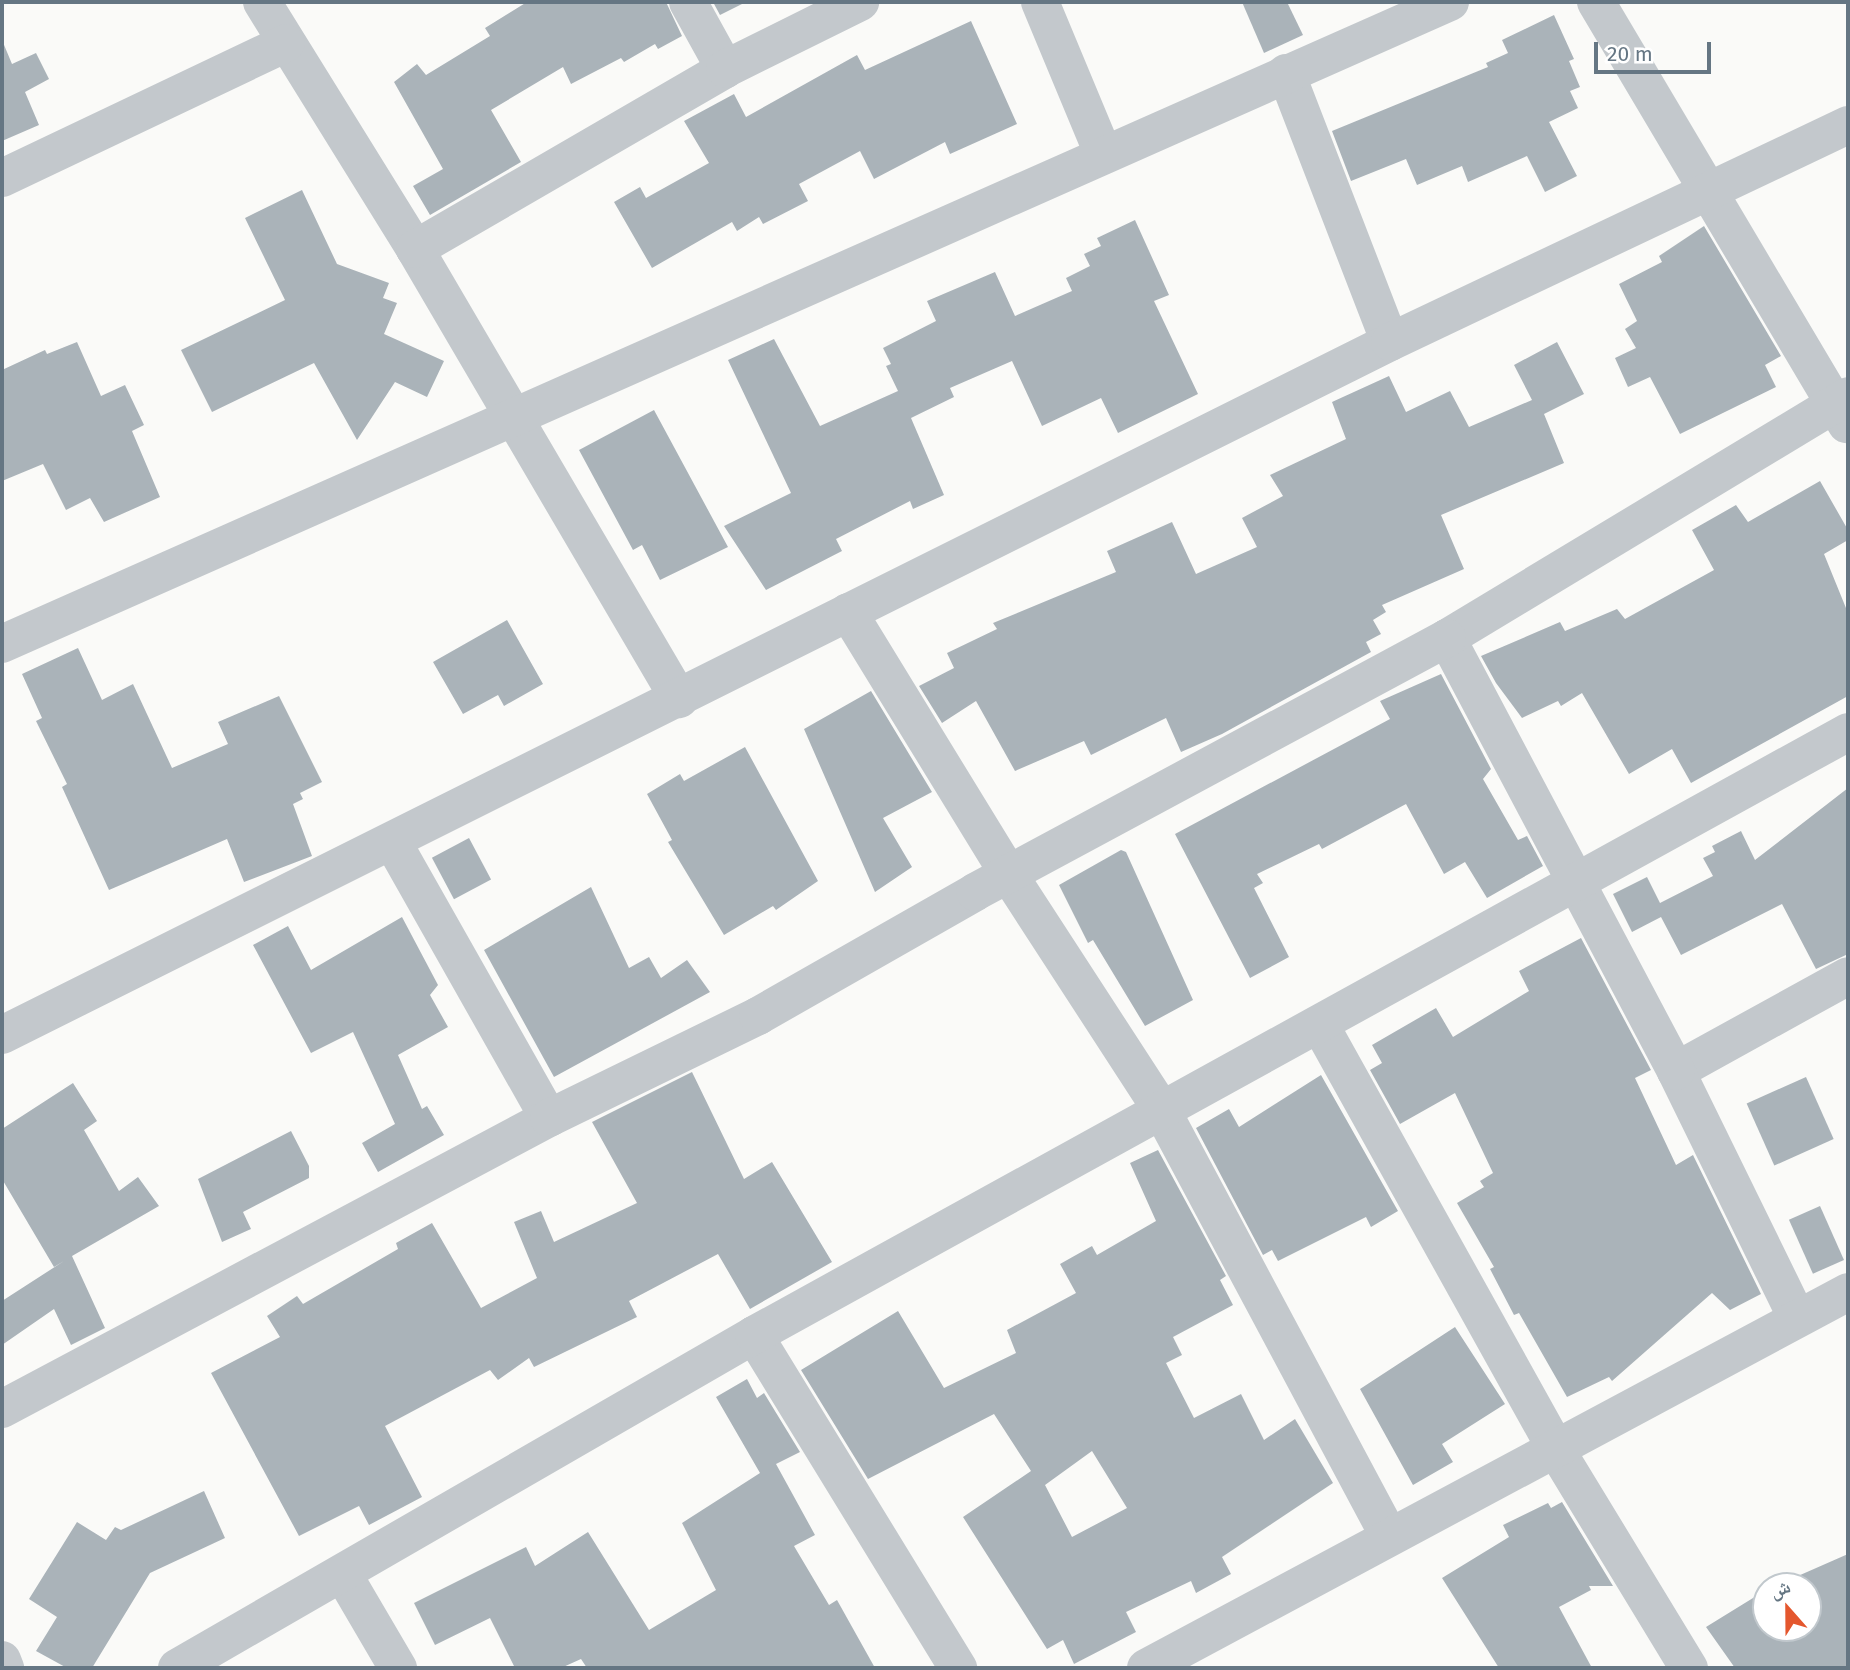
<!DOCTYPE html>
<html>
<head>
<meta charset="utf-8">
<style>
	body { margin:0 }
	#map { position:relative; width:1850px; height:1670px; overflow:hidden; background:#fafaf8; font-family:"Fira Sans","Noto Naskh Arabic",sans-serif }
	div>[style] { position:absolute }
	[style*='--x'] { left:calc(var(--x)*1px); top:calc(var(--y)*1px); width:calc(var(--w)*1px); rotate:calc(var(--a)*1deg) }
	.building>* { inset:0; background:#aab3b9; transform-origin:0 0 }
	.minor>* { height:38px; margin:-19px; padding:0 19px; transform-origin:19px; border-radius:19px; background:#c3c8cc }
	span { translate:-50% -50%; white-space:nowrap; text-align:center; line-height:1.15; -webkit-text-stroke:7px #fff; paint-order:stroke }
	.frame { position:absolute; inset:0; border:4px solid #657683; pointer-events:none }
	.north { position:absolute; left:1752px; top:1572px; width:70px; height:70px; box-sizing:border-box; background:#fff; border:2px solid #c1c8cd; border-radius:50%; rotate:339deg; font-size:19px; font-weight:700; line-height:28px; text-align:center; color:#657683 }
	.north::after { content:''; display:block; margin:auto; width:24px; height:32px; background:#e4572e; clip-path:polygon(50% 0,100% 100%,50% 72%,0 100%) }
	.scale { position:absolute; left:1594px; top:42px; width:117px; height:32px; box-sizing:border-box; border:4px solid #657683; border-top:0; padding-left:9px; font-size:21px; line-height:24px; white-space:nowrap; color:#657683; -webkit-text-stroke:5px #fff; paint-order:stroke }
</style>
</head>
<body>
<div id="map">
	<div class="building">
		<i style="clip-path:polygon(527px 2px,666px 2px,682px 36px,658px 49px,655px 44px,624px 62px,621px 58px,571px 84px,563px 67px,491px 110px,521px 162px,430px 215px,413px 186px,443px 169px,394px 82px,417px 64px,426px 75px,490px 36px,485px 28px)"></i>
		<i style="clip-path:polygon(713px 2px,746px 2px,720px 15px)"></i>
		<i style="clip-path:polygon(1242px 2px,1287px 2px,1303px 35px,1264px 53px)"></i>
		<i style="clip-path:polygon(1554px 15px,1574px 59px,1569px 61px,1580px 87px,1570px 91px,1578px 108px,1549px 122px,1577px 176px,1545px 192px,1527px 156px,1468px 182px,1462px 166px,1417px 185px,1406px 159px,1351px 181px,1332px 131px,1488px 67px,1486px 63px,1508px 53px,1502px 40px)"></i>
		<i style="clip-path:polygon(971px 21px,1017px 124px,950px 154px,945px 142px,874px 179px,860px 151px,799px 184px,808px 201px,763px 224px,759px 217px,737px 231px,732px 222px,652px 268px,614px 202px,640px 187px,646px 198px,709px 163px,684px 121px,734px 94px,746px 117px,857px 55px,865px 70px)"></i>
		<i style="clip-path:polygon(2px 40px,12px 64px,36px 53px,49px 79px,25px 92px,39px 125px,2px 141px)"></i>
		<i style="clip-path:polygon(302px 190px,337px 264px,389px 283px,383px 298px,397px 303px,384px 334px,444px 361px,427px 397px,395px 382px,357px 440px,314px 363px,212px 412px,181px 350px,285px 300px,245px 218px)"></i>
		<i style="clip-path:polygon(1135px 220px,1169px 295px,1154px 301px,1198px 394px,1118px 433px,1101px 398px,1042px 426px,1012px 361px,950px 388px,954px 397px,911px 418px,944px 495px,913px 509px,910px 501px,836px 539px,842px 551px,766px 590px,724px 526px,791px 493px,728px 360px,774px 339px,820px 426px,898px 391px,886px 366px,891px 364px,883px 348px,936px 321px,927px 301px,995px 272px,1015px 316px,1072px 291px,1066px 278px,1090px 266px,1084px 254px,1101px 246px,1097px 238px)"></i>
		<i style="clip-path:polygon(1704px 226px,1781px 356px,1765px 365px,1776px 387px,1680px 434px,1650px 377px,1628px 387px,1615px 358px,1636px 348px,1625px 329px,1637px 321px,1619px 284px,1662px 262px,1659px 256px)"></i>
		<i style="clip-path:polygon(77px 342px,101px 396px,125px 385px,144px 425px,132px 431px,160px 497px,104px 522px,90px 498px,66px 510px,43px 464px,2px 481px,2px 370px,45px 350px,47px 354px)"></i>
		<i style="clip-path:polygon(1557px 342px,1584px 394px,1544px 414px,1564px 463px,1441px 515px,1464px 569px,1382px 605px,1386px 612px,1373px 620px,1381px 634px,1366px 642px,1371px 652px,1222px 734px,1181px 752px,1166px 718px,1091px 755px,1084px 741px,1015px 771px,976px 701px,942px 723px,919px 686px,954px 668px,947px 653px,997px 629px,993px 623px,1116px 572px,1107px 551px,1172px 522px,1196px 574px,1257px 547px,1242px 518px,1283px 496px,1270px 475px,1346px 439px,1332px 402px,1389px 376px,1406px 412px,1450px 391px,1469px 427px,1532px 400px,1514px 365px)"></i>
		<i style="clip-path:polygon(654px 410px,728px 547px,660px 580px,642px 545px,633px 550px,579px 450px)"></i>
		<i style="clip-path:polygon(1820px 481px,1848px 530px,1848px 540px,1824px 554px,1848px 613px,1848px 696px,1691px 783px,1672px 749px,1629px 774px,1582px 693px,1561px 706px,1558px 701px,1522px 718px,1496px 683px,1481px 656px,1560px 622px,1565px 631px,1617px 609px,1625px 619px,1714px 570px,1692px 530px,1736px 505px,1748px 522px)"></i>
		<i style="clip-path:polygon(507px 620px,543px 684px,504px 706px,498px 695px,463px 714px,433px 662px)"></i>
		<i style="clip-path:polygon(78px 648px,102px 700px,133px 684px,172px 768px,228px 744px,218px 722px,279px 696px,322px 782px,300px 793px,303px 799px,293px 804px,312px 856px,244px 882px,227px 839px,109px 890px,62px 787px,67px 784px,36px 721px,42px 718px,22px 674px)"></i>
		<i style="clip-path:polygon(1441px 674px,1491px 769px,1483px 779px,1518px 840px,1527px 836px,1543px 866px,1487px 898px,1465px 862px,1444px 874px,1406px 804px,1322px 849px,1319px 844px,1257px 874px,1263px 883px,1254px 888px,1289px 957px,1250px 978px,1175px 834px,1390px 719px,1380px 701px)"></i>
		<i style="clip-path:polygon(871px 691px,932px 792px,883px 818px,912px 867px,875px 892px,804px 729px)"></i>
		<i style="clip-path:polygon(745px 747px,818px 881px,776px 910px,773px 906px,724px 935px,668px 842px,672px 840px,647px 794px,680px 774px,684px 781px)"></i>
		<i style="clip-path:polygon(1848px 788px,1848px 954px,1816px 969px,1782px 904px,1681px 955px,1661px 917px,1632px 932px,1613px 894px,1647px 877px,1660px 903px,1713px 876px,1703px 858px,1715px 852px,1712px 846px,1741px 831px,1755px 860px)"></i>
		<i style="left:469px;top:838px;width:47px;height:42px;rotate:62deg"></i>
		<i style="clip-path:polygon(1121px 850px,1126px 852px,1193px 1000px,1145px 1026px,1093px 940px,1088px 943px,1059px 885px)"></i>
		<i style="clip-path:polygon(591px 887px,629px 968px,649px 957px,661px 978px,687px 960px,710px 992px,554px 1077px,484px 950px)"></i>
		<i style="clip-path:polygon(402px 917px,438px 985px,430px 995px,448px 1027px,398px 1055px,422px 1109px,427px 1106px,444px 1135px,378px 1172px,362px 1143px,395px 1124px,353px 1032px,311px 1053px,253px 945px,288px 926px,311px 970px)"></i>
		<i style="clip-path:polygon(1581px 938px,1651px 1070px,1635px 1078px,1676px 1165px,1693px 1155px,1761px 1294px,1730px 1310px,1712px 1293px,1612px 1381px,1609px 1377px,1567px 1397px,1519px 1313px,1514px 1315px,1490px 1269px,1494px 1267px,1457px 1203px,1484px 1187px,1480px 1181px,1493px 1173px,1455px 1093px,1400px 1124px,1370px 1070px,1382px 1063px,1372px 1045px,1436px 1008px,1453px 1037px,1529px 991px,1519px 971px)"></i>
		<i style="clip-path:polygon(692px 1072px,744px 1179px,772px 1162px,832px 1262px,750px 1309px,718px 1254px,629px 1301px,637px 1317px,534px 1367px,529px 1358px,498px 1380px,490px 1370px,385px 1426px,422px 1497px,369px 1525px,359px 1506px,299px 1536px,211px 1373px,280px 1337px,267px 1316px,297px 1296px,303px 1304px,398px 1249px,396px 1243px,432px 1223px,481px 1308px,537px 1278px,514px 1222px,541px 1211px,554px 1242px,637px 1203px,592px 1122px)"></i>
		<i style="clip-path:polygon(1321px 1075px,1398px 1211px,1371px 1227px,1366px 1217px,1278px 1261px,1272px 1250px,1263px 1255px,1196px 1128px,1229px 1109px,1239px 1127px)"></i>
		<i style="left:1806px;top:1077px;width:68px;height:65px;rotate:66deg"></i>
		<i style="clip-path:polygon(73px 1083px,97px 1121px,84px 1130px,119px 1191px,138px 1177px,159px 1206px,72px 1256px,105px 1328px,71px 1345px,54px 1309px,2px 1345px,2px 1301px,64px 1261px,54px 1267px,2px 1179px,2px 1129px)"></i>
		<i style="clip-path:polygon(291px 1131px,309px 1166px,309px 1178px,243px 1212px,251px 1229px,222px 1242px,198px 1179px)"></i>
		<i style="clip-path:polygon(evenodd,1158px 1150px,1226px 1276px,1220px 1280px,1233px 1305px,1173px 1337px,1182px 1355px,1166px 1363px,1194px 1418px,1241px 1394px,1264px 1440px,1295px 1419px,1333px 1483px,1222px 1557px,1231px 1574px,1196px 1593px,1191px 1581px,1126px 1612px,1136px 1632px,1074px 1664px,1063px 1640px,1047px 1649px,963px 1517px,1031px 1471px,994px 1414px,868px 1479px,801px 1370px,898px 1311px,944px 1388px,1016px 1353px,1007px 1330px,1076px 1293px,1060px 1264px,1092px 1246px,1097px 1255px,1156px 1221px,1130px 1163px,1158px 1150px,1092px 1451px,1127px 1508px,1072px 1537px,1045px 1485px,1092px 1451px)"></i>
		<i style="left:1820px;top:1206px;width:59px;height:34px;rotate:66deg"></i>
		<i style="clip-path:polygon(1455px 1327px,1505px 1404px,1442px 1444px,1453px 1462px,1413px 1485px,1360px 1389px)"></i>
		<i style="clip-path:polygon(747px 1379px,757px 1398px,764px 1393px,800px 1452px,776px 1464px,815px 1535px,794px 1546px,829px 1605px,837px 1600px,875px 1668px,587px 1668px,581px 1659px,561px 1668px,515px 1668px,490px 1618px,435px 1645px,414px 1603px,526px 1547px,535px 1566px,588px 1532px,649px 1630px,716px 1590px,682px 1523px,760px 1473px,716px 1397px)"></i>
		<i style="clip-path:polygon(204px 1491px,225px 1538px,150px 1573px,92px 1668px,67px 1668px,36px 1651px,57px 1617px,29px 1599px,77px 1522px,106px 1540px,115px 1527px,121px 1530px)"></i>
		<i style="clip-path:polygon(1562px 1502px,1613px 1586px,1589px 1586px,1591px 1590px,1559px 1607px,1592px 1668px,1499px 1668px,1442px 1578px,1509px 1537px,1503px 1525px,1548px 1503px,1551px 1508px)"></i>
		<i style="clip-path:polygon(1848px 1554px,1848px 1668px,1735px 1668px,1706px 1627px,1766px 1590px,1766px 1628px,1808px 1628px,1808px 1586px,1775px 1586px)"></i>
	</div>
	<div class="minor">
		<i style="--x:262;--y:2;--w:291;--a:58.2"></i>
		<i style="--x:415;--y:249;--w:522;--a:59.6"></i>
		<i style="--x:688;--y:2;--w:77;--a:61.1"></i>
		<i style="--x:1040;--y:2;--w:164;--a:67.4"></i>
		<i style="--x:1596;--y:2;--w:491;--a:59.3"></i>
		<i style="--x:1286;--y:73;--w:288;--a:68.9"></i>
		<i style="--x:2;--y:178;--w:314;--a:-25.4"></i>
		<i style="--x:415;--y:249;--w:358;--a:-30.1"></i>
		<i style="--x:725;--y:69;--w:151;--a:-26.4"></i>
		<i style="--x:848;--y:612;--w:308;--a:58.5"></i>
		<i style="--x:1009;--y:875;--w:281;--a:57"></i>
		<i style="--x:1162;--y:1111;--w:482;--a:61.9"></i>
		<i style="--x:2;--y:644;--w:1584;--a:-23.91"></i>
		<i style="--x:392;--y:841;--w:318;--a:60.5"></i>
		<i style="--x:1320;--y:1025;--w:484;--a:60.9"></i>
		<i style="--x:1555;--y:1448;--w:258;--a:58.7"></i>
		<i style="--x:2;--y:1035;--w:1551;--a:-26.53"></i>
		<i style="--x:1390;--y:342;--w:507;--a:-25.35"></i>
		<i style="--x:1676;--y:1071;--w:196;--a:-28.9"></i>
		<i style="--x:1797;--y:1318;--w:275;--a:-116.1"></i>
		<i style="--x:1676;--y:1071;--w:490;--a:-117.9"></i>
		<i style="--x:1447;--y:638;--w:468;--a:-31.1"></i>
		<i style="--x:754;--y:1335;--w:391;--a:58.5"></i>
		<i style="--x:2;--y:1409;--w:620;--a:-28.01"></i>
		<i style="--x:549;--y:1118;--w:233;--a:-26"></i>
		<i style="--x:758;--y:1016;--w:250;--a:-29.7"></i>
		<i style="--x:975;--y:892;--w:536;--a:-28.29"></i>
		<i style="--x:344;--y:1576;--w:107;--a:59.6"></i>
		<i style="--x:2;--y:1660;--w:9;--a:69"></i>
		<i style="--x:177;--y:1668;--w:666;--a:-29.99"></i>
		<i style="--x:754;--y:1335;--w:1249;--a:-28.86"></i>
		<i style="--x:1146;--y:1668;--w:796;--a:-28.17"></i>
	</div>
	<div class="frame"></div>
	<div class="north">ش</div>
	<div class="scale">20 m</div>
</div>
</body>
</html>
